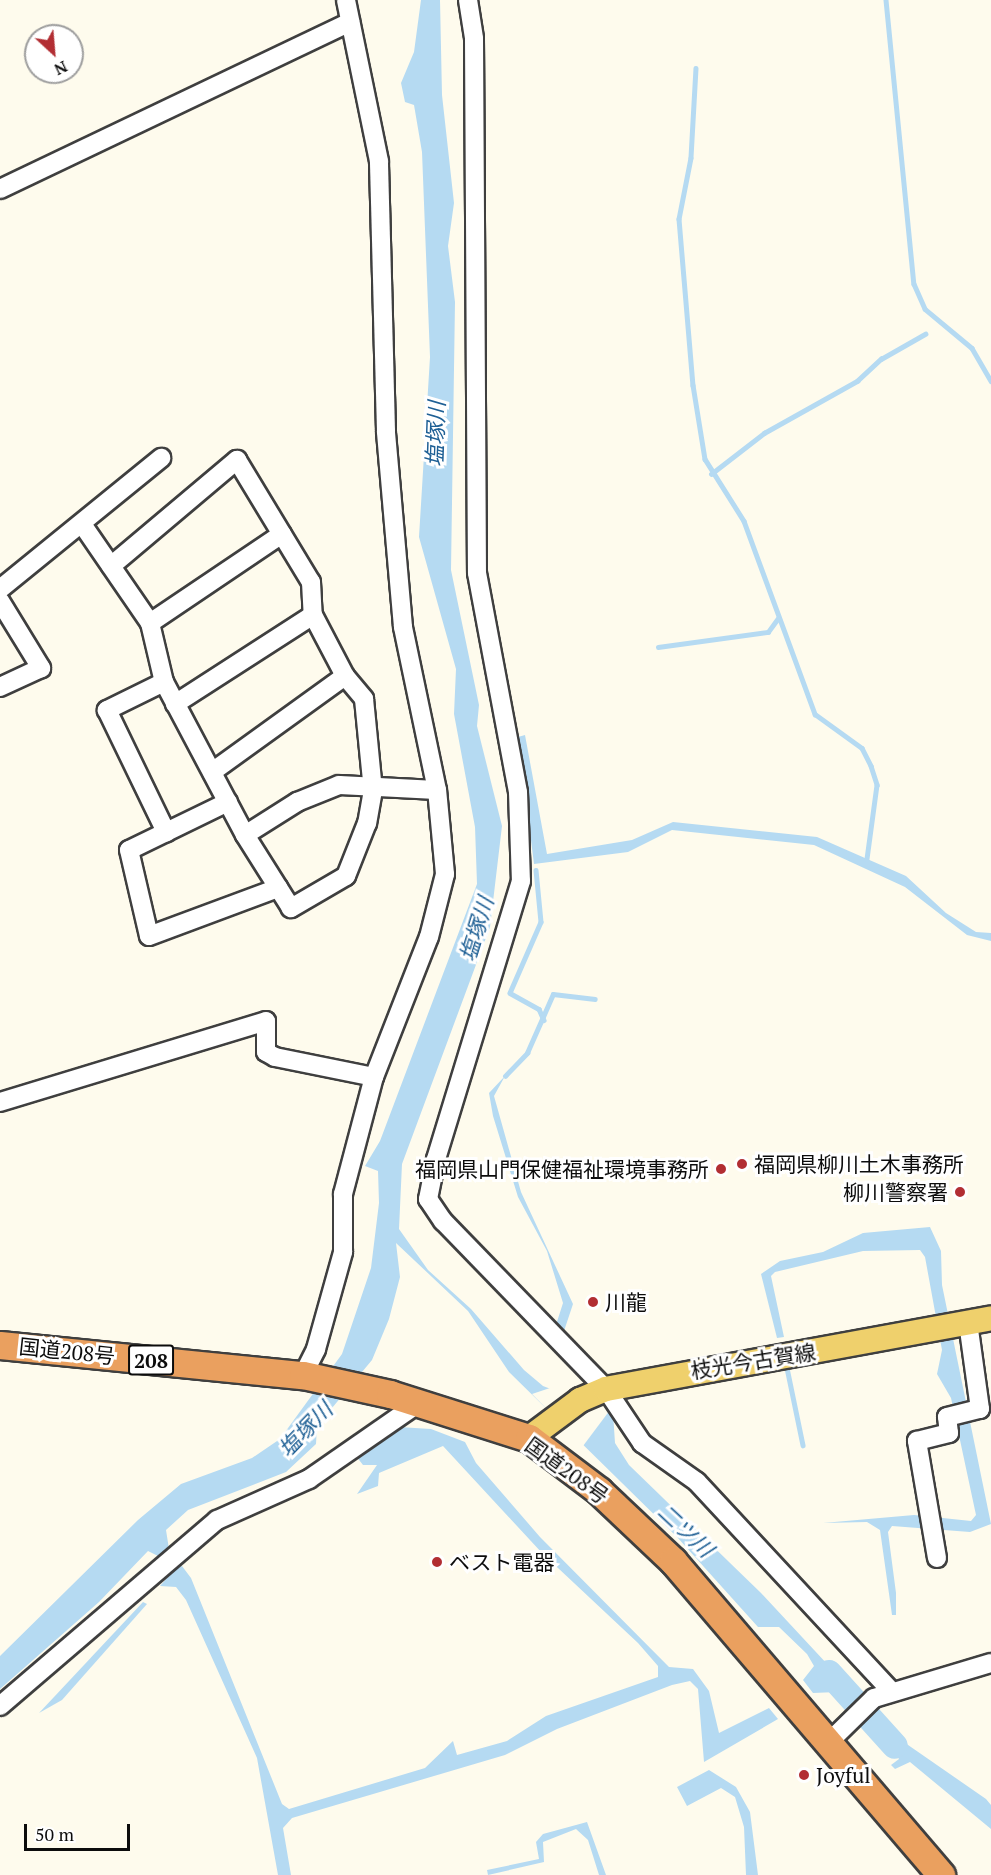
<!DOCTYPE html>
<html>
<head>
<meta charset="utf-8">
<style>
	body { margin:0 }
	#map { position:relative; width:991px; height:1875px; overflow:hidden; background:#fefbed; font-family:"PT Serif","Noto Sans JP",serif }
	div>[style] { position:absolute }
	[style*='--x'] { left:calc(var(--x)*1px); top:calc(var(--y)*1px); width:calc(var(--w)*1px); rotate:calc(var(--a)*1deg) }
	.water>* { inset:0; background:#b5daf2 }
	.pier>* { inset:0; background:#fefbed }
	.stream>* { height:4.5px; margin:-2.25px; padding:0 2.25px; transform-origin:2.25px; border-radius:2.25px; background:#b5daf2 }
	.river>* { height:26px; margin:-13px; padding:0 13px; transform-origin:13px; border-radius:13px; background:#b5daf2 }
	.roads { filter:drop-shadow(2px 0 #3f3f3f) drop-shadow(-2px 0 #3f3f3f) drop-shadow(0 2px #3f3f3f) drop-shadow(0 -2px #3f3f3f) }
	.minor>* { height:18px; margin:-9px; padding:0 9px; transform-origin:9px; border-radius:9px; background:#fff }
	.major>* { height:24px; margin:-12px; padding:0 12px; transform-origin:12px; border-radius:12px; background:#efd06c }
	.highway>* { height:27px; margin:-13.5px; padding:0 13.5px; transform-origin:13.5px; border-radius:13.5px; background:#eaa05f }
	.dots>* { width:16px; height:16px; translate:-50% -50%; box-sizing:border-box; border:3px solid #fff; border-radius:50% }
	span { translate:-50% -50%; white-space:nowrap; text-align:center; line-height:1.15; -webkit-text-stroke:6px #fff; paint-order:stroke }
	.shield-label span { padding:2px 4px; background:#fff; border:2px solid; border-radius:4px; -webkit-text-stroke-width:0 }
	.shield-label { font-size:20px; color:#0c0c0c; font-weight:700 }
	.poi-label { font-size:21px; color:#0c0c0c }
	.left { translate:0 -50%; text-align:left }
	.right { translate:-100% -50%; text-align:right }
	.street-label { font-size:21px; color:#0c0c0c }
	.water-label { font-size:22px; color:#1f6095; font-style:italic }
	.north { position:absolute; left:24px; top:24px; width:60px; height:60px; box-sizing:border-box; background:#fff; border:2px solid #9e9e9e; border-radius:50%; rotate:154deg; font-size:16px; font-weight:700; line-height:24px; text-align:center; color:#0c0c0c }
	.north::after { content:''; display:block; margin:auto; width:21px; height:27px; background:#b22e33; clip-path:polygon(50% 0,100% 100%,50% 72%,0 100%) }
	.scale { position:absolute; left:24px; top:1824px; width:106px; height:27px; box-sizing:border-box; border:3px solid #0c0c0c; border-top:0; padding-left:8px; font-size:18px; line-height:21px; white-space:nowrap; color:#0c0c0c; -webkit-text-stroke:4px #fff; paint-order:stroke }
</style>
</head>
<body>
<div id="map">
	<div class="water">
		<i style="clip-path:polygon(421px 0,440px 0,442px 95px,454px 203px,448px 246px,455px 302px,451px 570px,479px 705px,477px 726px,502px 826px,490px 927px,402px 1164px,399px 1229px,428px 1270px,471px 1309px,524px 1370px,543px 1386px,613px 1413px,615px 1443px,629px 1465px,761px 1593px,855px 1694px,846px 1701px,837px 1692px,813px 1693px,803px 1680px,814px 1666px,807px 1654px,779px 1627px,758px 1627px,677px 1537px,509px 1372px,468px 1311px,396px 1243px,400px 1277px,389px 1319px,372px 1360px,317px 1426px,316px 1444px,286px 1472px,188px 1510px,166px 1530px,169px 1549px,160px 1557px,148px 1551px,99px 1602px,0 1689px,0 1656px,138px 1520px,181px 1484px,252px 1458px,280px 1439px,342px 1354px,371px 1268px,379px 1203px,378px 1171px,365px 1166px,380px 1141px,477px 884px,475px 827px,454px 714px,456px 669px,419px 537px,430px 357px,422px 152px,414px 105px,405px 102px,401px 83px,414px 52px)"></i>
		<i style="clip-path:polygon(525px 735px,547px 854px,632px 840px,673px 822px,817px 837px,906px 876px,946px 913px,976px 932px,991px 933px,991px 941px,967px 935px,905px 887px,814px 845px,672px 830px,628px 852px,534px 864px,518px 737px)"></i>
		<i style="clip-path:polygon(505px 1076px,494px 1096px,521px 1192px,573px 1304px,563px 1334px,555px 1328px,563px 1303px,547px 1251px,518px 1197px,493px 1116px,489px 1093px)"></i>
		<i style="clip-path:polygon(930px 1227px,941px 1251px,942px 1285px,991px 1524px,970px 1532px,892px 1526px,888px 1532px,896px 1593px,896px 1615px,892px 1615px,880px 1530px,867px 1522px,823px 1523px,914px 1515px,971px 1521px,976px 1515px,951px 1398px,937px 1374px,942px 1350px,925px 1257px,920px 1250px,863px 1251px,775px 1272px,771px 1276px,784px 1337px,777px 1338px,761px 1274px,780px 1261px,823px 1252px,863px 1233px)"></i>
		<i style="clip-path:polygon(399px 1427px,431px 1429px,465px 1442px,476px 1463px,540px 1537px,669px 1667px,693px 1669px,709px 1691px,719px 1733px,769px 1708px,778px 1719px,704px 1762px,698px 1689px,690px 1681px,672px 1685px,557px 1729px,505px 1755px,292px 1818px,283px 1828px,291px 1875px,278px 1875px,257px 1758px,186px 1600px,176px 1587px,160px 1586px,175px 1569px,182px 1566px,191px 1578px,282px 1804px,289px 1809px,425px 1768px,453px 1741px,457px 1755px,507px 1741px,546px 1716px,658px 1677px,658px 1666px,638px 1643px,542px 1553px,443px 1446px,379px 1473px,378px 1486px,357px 1494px,377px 1465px,363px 1465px,356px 1456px)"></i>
		<i style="clip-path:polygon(143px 1602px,147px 1604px,62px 1700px,39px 1713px)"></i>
		<i style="clip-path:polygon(872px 1720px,986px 1799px,991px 1805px,991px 1829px,910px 1762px,895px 1769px,891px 1765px,899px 1759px)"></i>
		<i style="clip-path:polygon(709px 1770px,736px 1787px,750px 1812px,758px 1875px,746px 1875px,744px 1827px,735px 1797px,721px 1788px,687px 1806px,677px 1787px)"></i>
		<i style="clip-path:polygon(587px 1822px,606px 1875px,599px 1875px,588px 1840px,576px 1829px,543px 1842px,544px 1862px,488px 1875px,487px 1870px,539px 1859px,536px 1842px,543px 1834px)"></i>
	</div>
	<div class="pier">
		<i style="clip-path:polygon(553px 1387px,610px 1410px,583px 1446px,532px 1394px)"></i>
	</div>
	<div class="stream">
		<i style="--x:886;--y:0;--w:285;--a:84.4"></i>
		<i style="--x:914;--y:284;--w:27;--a:66"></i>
		<i style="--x:925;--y:309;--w:61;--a:39.7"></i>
		<i style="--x:972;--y:348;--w:38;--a:60"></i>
		<i style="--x:696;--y:68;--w:90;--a:93.2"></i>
		<i style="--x:691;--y:158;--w:62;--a:101.1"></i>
		<i style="--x:679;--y:219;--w:167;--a:85.2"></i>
		<i style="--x:693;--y:385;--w:75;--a:80.8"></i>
		<i style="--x:705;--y:459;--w:73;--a:57.8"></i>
		<i style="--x:744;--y:521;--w:206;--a:69.8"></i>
		<i style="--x:815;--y:714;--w:58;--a:35.9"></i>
		<i style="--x:862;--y:748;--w:20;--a:63"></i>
		<i style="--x:871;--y:766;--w:20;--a:72"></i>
		<i style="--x:877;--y:785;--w:75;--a:97.7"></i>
		<i style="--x:711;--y:474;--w:67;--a:-37.7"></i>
		<i style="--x:764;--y:433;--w:107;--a:-29.2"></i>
		<i style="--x:857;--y:381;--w:33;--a:-43"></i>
		<i style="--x:881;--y:359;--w:51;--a:-29.6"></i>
		<i style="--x:658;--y:647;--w:111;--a:-7.8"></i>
		<i style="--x:768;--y:632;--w:17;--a:-54"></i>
		<i style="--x:536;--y:870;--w:52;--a:84.5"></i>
		<i style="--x:541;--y:922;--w:77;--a:113.6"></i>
		<i style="--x:510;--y:993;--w:33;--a:29"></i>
		<i style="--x:539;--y:1009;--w:12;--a:66"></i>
		<i style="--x:505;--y:1076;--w:32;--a:-46"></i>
		<i style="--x:527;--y:1053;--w:64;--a:-66.2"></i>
		<i style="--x:553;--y:994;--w:42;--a:6.8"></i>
		<i style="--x:786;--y:1363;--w:84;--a:78.3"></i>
	</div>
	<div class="river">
		<i style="--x:829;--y:1673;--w:98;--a:47.9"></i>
	</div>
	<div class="roads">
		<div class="minor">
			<i style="--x:468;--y:0;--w:39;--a:81"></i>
			<i style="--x:474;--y:39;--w:534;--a:89.68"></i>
			<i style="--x:477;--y:573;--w:223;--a:79.4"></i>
			<i style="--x:518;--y:792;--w:89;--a:88.1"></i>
			<i style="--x:521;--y:881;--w:291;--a:107"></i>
			<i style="--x:436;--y:1159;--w:41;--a:101.3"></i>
			<i style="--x:428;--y:1199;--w:27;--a:56"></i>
			<i style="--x:443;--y:1221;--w:234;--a:45.9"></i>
			<i style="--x:606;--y:1389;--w:65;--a:56.3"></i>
			<i style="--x:642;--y:1443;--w:67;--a:35.3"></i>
			<i style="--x:697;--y:1482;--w:284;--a:47.1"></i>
			<i style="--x:0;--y:189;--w:388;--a:-25.5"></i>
			<i style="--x:82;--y:524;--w:120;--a:55.5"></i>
			<i style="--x:150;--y:623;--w:61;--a:76.7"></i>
			<i style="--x:164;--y:682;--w:173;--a:62.1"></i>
			<i style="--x:245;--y:835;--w:62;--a:-32.4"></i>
			<i style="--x:297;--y:802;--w:45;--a:-22"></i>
			<i style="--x:339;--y:785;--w:98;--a:2.9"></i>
			<i style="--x:111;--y:566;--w:165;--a:-40.1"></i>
			<i style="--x:237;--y:460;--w:143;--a:58.8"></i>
			<i style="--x:311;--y:582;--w:33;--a:87"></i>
			<i style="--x:313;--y:615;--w:69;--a:62.3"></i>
			<i style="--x:345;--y:676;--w:30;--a:50"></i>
			<i style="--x:364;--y:699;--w:91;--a:84.4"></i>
			<i style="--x:373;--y:790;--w:34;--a:100"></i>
			<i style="--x:367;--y:823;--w:57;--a:111.6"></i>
			<i style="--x:346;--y:876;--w:64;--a:149.8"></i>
			<i style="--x:291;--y:908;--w:86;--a:-122.2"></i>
			<i style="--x:0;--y:589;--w:208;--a:-39.1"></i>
			<i style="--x:0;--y:601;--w:79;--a:58.5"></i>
			<i style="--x:41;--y:668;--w:45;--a:155.1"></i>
			<i style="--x:150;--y:623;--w:159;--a:-34"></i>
			<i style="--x:164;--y:682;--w:64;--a:153.8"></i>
			<i style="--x:107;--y:710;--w:136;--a:64.2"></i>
			<i style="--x:175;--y:704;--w:164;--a:-32.8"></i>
			<i style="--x:212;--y:772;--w:164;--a:-35.8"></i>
			<i style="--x:228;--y:802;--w:110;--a:154.1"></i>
			<i style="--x:129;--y:850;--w:88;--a:76.9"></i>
			<i style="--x:149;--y:936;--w:138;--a:-20.4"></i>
			<i style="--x:0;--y:1102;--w:278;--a:-16.9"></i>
			<i style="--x:266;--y:1021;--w:31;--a:90"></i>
			<i style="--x:266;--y:1052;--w:10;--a:29"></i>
			<i style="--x:275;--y:1057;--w:101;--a:11.4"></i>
			<i style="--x:303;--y:1375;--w:29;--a:-63"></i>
			<i style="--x:316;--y:1349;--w:101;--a:-74.4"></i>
			<i style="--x:343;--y:1252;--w:58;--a:-90"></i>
			<i style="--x:343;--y:1194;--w:121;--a:-75.2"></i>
			<i style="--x:374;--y:1077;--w:150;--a:-68.6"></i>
			<i style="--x:429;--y:937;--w:65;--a:-75.7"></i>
			<i style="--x:445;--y:874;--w:84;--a:-95.4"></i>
			<i style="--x:437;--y:790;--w:167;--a:-101.8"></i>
			<i style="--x:403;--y:627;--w:197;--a:-95"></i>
			<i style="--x:386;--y:431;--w:270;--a:-91.5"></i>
			<i style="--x:379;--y:161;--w:164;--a:-101.6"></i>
			<i style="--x:937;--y:1558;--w:119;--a:-99.7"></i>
			<i style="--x:917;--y:1441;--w:33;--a:-14"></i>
			<i style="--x:949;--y:1433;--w:16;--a:-97"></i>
			<i style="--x:947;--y:1417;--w:34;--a:-14"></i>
			<i style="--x:980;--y:1409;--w:87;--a:-97.9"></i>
			<i style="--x:0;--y:1706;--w:286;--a:-40.6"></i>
			<i style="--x:217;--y:1520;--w:101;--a:-24"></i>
			<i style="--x:309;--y:1479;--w:135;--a:-34.7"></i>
			<i style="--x:829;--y:1742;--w:63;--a:-44.4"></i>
			<i style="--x:874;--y:1698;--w:122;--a:-16.7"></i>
		</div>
		<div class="major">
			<i style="--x:529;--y:1438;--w:64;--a:-36.7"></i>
			<i style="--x:580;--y:1400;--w:28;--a:-23"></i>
			<i style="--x:606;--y:1389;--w:391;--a:-10.4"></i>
		</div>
		<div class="highway">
			<i style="--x:0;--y:1345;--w:304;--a:5.7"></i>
			<i style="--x:303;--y:1375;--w:89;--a:12.3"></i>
			<i style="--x:390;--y:1394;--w:146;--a:17.6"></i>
			<i style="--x:529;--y:1438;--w:88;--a:37.1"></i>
			<i style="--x:599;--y:1491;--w:102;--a:43.4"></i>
			<i style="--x:673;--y:1561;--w:413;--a:49.5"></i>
		</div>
	</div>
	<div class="dots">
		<i style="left:742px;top:1164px;background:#b22e33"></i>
		<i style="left:721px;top:1169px;background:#b22e33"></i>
		<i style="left:960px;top:1192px;background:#b22e33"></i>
		<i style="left:593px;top:1302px;background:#b22e33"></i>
		<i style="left:437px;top:1562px;background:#b22e33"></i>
		<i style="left:804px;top:1775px;background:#b22e33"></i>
	</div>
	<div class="shield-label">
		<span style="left:151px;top:1360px">208</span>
	</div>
	<div class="poi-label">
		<span class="left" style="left:754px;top:1164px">福岡県柳川土木事務所</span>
		<span class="right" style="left:709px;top:1169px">福岡県山門保健福祉環境事務所</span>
		<span class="right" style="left:948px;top:1192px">柳川警察署</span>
		<span class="left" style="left:605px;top:1302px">川龍</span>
		<span class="left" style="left:449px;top:1562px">ベスト電器</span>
		<span class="left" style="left:816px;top:1775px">Joyful</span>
	</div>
	<div class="street-label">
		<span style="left:67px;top:1351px;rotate:6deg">国道208号</span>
		<span style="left:753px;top:1361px;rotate:-9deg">枝光今古賀線</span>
		<span style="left:567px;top:1470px;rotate:36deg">国道208号</span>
	</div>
	<div class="water-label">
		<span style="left:435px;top:434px;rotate:-88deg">塩塚川</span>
		<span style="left:476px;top:929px;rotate:-73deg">塩塚川</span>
		<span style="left:305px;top:1429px;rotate:-46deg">塩塚川</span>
		<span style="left:686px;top:1530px;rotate:43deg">二ツ川</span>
	</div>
	<div class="north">N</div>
	<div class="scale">50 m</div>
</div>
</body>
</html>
